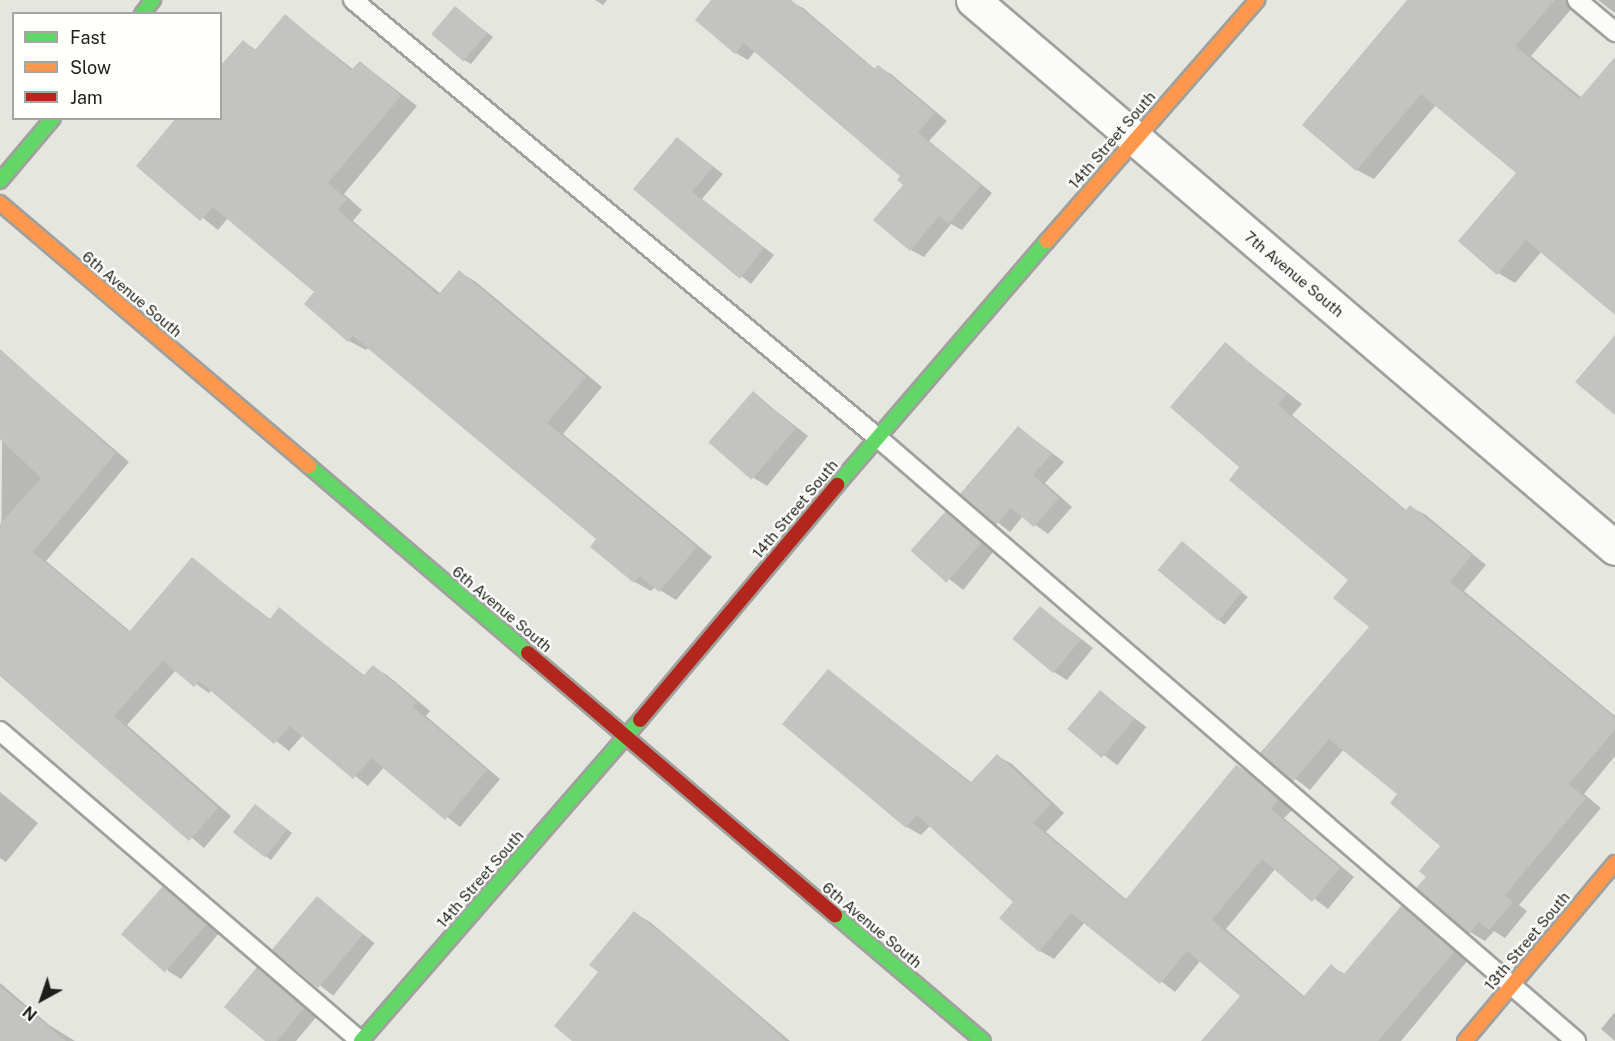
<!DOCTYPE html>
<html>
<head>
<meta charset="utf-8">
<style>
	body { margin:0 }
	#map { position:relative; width:1615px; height:1041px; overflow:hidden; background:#e6e6e1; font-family:"Public Sans",sans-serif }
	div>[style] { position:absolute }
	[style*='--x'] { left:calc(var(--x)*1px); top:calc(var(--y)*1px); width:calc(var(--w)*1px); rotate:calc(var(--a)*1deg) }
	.shadow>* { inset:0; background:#0003; transform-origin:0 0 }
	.building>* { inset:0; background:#c3c3bf; transform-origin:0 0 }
	.roads { filter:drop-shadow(2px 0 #a0a09c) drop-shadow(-2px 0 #a0a09c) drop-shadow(0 2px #a0a09c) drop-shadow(0 -2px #a0a09c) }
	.lane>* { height:18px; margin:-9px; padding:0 9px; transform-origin:9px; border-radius:9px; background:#fbfbfa }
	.street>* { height:33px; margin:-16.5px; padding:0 16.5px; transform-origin:16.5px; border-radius:16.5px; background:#fbfbfa }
	.fast>* { height:14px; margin:-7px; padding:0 7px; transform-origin:7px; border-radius:7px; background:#63d668 }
	.slow>* { height:14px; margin:-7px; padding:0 7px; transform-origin:7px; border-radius:7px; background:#ff974d }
	.jam>* { height:14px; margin:-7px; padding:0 7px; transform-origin:7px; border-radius:7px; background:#b3261e }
	span { translate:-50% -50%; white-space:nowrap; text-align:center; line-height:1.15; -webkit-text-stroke:4.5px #fffffe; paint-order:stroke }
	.street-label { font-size:15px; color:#1e1e1b }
	.legend { position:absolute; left:12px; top:12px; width:210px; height:108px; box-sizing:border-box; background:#fffffe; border:2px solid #a5a5a3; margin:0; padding:8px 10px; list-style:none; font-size:18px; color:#1e1e1b }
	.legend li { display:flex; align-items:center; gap:12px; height:30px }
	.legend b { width:30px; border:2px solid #a5a5a3 }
	.north { position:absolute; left:12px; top:969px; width:60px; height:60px; -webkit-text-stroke:4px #fffffe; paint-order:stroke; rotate:220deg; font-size:16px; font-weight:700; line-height:24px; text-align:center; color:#1e1e1b }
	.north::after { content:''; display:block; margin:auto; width:21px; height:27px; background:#1e1e1b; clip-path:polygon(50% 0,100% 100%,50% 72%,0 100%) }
</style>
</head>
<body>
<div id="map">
	<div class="shadow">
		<i style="clip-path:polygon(595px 0,607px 0,603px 5px)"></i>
		<i style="clip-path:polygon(713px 0,790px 1px,803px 8px,876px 70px,879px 67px,891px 74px,947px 121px,929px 141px,992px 193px,962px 230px,951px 224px,924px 257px,911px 250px,875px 220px,905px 184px,902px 176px,755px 51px,748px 60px,736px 53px)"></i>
		<i style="clip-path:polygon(1409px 0,1579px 0,1531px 56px,1582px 98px,1615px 87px,1615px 313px,1542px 251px,1515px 283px,1498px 273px,1518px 173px,1436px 105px,1374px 179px,1357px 170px)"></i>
		<i style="clip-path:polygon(1598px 0,1615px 0,1615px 13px,1611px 10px)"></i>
		<i style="clip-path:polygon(455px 8px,493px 37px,471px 64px,464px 60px)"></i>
		<i style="clip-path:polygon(285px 16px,354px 70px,360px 62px,417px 106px,344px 194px,362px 210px,353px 221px,441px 294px,459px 272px,476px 282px,602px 387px,563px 434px,712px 557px,676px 600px,655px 587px,651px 591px,635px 582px,598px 539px,369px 347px,366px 350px,349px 341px,306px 304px,316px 292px,228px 218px,218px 230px,138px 166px,220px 118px,243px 42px,257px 50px)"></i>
		<i style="clip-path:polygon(678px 139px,723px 174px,702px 199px,774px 255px,751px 284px,636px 189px)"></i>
		<i style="clip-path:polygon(1225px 344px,1302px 404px,1292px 415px,1407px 511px,1411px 507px,1426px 515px,1486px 565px,1464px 591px,1615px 716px,1615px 756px,1584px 794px,1601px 808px,1519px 905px,1527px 911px,1505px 938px,1494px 931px,1485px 941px,1470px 932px,1428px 877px,1442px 845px,1399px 794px,1344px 749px,1310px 790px,1262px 753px,1371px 627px,1350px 580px,1241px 467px)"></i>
		<i style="clip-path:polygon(3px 353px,129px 462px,46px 561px,131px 632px,192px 559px,271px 620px,280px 609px,365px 676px,373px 667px,387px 675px,430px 711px,426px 716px,500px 779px,460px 827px,384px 767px,368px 786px,303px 735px,289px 751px,212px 690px,209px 693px,176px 670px,127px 725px,231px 816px,204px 848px,0 674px)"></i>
		<i style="clip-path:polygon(753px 393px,808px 436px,767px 486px,754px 478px)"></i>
		<i style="clip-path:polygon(1019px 428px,1064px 462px,1045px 483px,1072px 507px,1048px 534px,1023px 516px,1010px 532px,962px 494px)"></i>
		<i style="left:946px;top:513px;width:61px;height:50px;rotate:38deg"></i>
		<i style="left:1188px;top:547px;width:78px;height:36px;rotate:40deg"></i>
		<i style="clip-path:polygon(1041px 608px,1093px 648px,1067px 680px,1054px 672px)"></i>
		<i style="clip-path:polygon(829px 671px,972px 783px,997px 756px,1012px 764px,1064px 813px,1046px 832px,1127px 900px,1236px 767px,1261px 781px,1293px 809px,1284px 818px,1354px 877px,1328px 909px,1275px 869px,1226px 929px,1305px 997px,1331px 966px,1346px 975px,1402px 907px,1468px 960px,1401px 1041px,1228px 1041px,1242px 996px,1201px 960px,1175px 992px,1085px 922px,1054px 959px,1040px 951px,1015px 901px,931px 825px,921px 835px,907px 827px)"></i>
		<i style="left:1100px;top:692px;width:58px;height:48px;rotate:37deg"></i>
		<i style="clip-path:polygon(0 792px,38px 823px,6px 862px,0 858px)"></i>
		<i style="clip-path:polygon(262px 810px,292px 833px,271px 860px,235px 833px)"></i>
		<i style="clip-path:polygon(164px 888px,219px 933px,181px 979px,168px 971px)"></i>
		<i style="left:317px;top:898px;width:73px;height:67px;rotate:38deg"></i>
		<i style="clip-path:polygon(634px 913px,650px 922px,790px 1041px,574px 1041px,600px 972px)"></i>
		<i style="clip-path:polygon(258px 969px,317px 1016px,296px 1041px,267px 1041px)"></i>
		<i style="clip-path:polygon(0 983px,49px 1025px,75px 1041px,0 1041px)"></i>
		<i style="clip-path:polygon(1615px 1012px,1615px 1041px,1601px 1029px)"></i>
	</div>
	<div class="building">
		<i style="clip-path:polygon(711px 0,791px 0,874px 69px,878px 65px,935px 113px,918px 133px,981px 185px,949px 224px,939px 216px,910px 251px,873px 220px,903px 185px,897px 180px,900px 176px,744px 43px,735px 54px,695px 20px)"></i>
		<i style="clip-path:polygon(1407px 0,1555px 0,1515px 46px,1579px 99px,1615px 57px,1615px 315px,1526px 240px,1497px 275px,1458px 241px,1516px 173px,1421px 94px,1356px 171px,1302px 125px)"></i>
		<i style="left:455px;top:6px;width:42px;height:37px;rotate:40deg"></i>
		<i style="clip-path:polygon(285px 14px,351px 70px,360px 61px,401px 96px,328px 183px,347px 199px,338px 210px,438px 295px,459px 270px,586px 377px,547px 423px,697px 547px,659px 592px,640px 576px,634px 583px,590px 547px,596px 539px,353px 336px,348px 342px,304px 304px,314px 292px,213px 207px,200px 221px,136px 166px,176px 118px,220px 118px,220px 66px,243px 40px,255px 50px)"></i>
		<i style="clip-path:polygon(677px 137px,713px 167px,692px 192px,764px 248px,740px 279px,633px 189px)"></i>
		<i style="clip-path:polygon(1615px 335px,1615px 415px,1575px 382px)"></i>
		<i style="clip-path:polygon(1225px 342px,1287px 394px,1278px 405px,1405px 511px,1410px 505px,1472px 555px,1450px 582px,1615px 718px,1615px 730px,1569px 784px,1586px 798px,1505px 895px,1513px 902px,1489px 930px,1479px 922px,1469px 934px,1416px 888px,1426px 877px,1419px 871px,1440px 846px,1390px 803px,1397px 794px,1329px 739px,1293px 782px,1260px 753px,1369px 627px,1333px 598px,1348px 580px,1229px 480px,1239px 467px,1170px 407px)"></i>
		<i style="clip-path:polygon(0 349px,116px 453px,33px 552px,129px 632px,192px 557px,269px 620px,279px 607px,363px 676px,373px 665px,417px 702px,413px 707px,487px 770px,445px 820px,371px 758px,353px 779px,290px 726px,274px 744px,199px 681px,194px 687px,163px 661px,114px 716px,218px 808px,189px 841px,0 676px,0 524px,41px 478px,0 439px)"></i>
		<i style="left:753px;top:391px;width:57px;height:68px;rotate:41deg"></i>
		<i style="clip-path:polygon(1018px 426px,1052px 454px,1033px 475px,1059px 498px,1034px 527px,1011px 508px,996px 525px,960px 494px)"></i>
		<i style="left:946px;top:511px;width:48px;height:53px;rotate:42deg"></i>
		<i style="left:1182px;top:541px;width:79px;height:38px;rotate:40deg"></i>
		<i style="left:1040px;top:606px;width:53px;height:43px;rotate:40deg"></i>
		<i style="clip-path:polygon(828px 669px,970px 783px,997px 754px,1051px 804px,1033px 823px,1125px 900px,1236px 765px,1246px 771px,1279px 799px,1271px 809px,1340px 868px,1312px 902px,1262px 859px,1212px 920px,1303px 997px,1331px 964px,1343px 975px,1402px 905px,1455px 951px,1378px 1041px,1201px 1041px,1240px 996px,1187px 951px,1160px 984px,1071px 913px,1039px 952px,999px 918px,1013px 902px,917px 815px,906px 828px,782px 724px)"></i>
		<i style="left:1100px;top:690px;width:45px;height:51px;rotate:40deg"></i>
		<i style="left:255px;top:804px;width:41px;height:36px;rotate:38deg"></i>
		<i style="left:163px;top:886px;width:58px;height:64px;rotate:41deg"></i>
		<i style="left:317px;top:896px;width:60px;height:70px;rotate:40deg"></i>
		<i style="clip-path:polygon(634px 911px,703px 967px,786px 1041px,572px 1041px,554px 1026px,598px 972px,589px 965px)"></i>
		<i style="clip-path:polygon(257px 967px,304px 1008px,277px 1041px,265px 1041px,224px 1007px)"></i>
		<i style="clip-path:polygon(0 986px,66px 1041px,0 1041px)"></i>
	</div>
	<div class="roads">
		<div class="lane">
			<i style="--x:353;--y:0;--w:682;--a:39.83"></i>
			<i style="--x:877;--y:437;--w:924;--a:40.83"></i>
			<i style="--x:1577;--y:0;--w:50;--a:40.1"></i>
			<i style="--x:0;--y:731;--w:475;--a:40.7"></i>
		</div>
		<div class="street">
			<i style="--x:973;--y:0;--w:844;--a:40.48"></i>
		</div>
		<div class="fast">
			<i style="--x:142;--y:14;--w:18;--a:-52"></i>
			<i style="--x:0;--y:181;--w:82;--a:-49.9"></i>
			<i style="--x:309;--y:466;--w:288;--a:40.5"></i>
			<i style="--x:837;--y:485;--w:322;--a:-49.3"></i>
			<i style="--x:835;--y:915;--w:194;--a:40.4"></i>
			<i style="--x:361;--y:1041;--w:425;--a:-49"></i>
		</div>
		<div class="slow">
			<i style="--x:0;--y:203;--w:406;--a:40.4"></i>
			<i style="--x:1047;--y:241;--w:320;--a:-48.9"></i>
			<i style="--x:1465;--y:1041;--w:233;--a:-49.9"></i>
		</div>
		<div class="jam">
			<i style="--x:528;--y:653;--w:404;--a:40.5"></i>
			<i style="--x:640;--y:720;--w:307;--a:-50"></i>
		</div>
	</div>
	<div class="street-label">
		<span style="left:1112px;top:140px;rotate:-49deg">14th Street South</span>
		<span style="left:1294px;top:274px;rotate:40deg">7th Avenue South</span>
		<span style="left:132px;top:294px;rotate:40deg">6th Avenue South</span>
		<span style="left:795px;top:509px;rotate:-50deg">14th Street South</span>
		<span style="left:502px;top:609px;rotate:40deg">6th Avenue South</span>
		<span style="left:480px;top:879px;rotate:-49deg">14th Street South</span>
		<span style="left:872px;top:925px;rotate:40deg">6th Avenue South</span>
		<span style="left:1527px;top:941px;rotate:-50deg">13th Street South</span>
	</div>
	<ul class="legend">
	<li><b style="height:8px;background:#63d668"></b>Fast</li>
	<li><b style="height:8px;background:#ff974d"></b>Slow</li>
	<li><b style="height:8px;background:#b3261e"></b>Jam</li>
	</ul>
	<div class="north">N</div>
</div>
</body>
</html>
